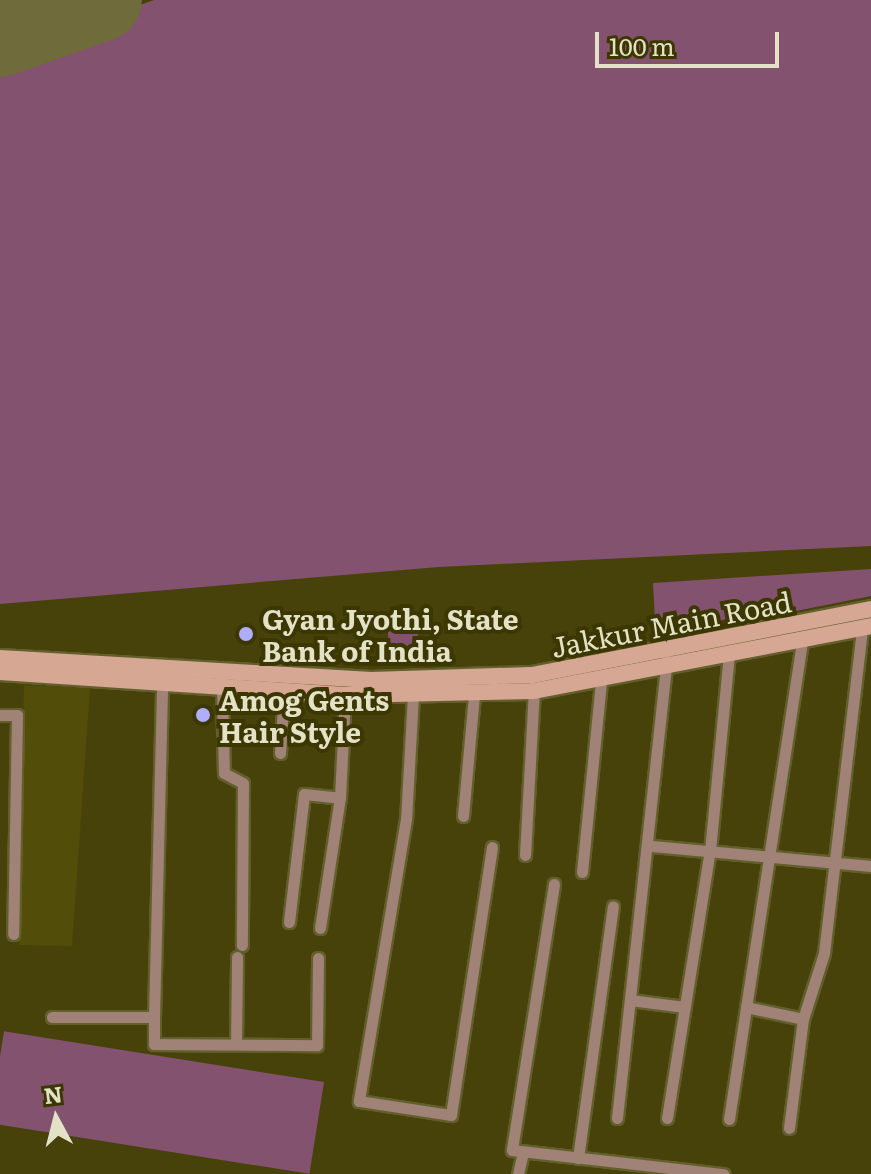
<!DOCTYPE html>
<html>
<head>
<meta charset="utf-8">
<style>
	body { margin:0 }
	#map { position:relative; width:871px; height:1174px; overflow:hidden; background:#47420a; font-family:Literata,serif }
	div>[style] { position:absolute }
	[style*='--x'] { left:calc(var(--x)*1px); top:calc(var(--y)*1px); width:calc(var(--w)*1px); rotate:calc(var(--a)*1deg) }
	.built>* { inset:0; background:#524d09 }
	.green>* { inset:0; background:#83526e; transform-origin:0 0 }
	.round { border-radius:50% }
	.runway>* { height:82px; margin:-41px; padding:0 41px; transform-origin:41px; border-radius:41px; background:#6f6b3a }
	.roads { filter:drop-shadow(2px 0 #635f2c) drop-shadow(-2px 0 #635f2c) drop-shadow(0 2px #635f2c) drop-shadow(0 -2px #635f2c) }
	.street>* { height:11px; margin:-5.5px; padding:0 5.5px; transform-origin:5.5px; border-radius:5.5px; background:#a08276 }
	.secondary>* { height:16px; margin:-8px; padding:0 8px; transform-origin:8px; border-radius:8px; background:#d6a792 }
	.dots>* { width:22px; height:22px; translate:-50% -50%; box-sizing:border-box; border:4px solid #3c3700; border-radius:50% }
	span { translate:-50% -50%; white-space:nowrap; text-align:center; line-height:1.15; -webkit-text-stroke:8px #3c3700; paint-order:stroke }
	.poi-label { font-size:28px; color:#e3e2c7; font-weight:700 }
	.left { translate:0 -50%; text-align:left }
	.street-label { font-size:28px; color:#e3e2c7 }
	.north { position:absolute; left:16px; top:1078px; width:80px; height:80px; -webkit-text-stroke:6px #3c3700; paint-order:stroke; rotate:353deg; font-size:22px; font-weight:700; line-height:32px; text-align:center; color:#e3e2c7 }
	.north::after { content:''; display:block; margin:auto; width:28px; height:36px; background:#e3e2c7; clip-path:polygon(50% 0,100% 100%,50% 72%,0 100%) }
	.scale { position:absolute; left:595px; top:32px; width:184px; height:36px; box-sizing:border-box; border:4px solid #e3e2c7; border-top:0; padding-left:10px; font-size:24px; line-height:28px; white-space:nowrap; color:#e3e2c7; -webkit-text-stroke:6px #3c3700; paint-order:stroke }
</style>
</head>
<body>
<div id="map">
	<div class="built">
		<i style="clip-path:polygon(24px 685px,90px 688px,72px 946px,19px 945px)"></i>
	</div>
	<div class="green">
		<i style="clip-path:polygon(154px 0,871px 0,871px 546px,439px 567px,0 604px,0 55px)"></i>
		<i style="clip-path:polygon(871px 569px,871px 596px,656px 639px,653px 583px)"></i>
		<i class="round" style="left:388px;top:619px;width:30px;height:30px"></i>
		<i style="left:324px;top:1082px;width:93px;height:324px;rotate:99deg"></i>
	</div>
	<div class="runway">
		<i style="--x:0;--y:36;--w:107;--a:-19.6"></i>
	</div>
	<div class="roads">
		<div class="street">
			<i style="--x:222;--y:688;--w:85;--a:88.7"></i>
			<i style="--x:224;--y:773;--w:21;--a:28"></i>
			<i style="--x:243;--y:783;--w:162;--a:90.4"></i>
			<i style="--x:413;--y:695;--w:124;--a:93.2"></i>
			<i style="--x:406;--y:819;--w:286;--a:99.5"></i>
			<i style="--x:359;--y:1101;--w:93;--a:8.7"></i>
			<i style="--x:451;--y:1115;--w:271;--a:-81.3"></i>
			<i style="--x:0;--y:715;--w:17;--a:0"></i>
			<i style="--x:17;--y:715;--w:219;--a:91"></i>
			<i style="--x:280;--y:753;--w:61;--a:-86.2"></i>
			<i style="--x:463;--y:816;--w:122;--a:-84.8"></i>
			<i style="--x:652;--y:846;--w:220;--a:5.2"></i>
			<i style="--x:525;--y:855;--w:164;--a:-86.9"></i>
			<i style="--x:582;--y:872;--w:193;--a:-84.3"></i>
			<i style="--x:554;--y:884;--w:269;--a:99"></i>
			<i style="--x:512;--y:1150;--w:213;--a:6.5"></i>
			<i style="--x:289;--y:922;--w:129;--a:-83.3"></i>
			<i style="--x:304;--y:794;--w:36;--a:6"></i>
			<i style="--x:320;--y:928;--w:132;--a:-81.3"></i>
			<i style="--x:340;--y:798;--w:103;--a:-87.2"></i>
			<i style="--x:630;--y:1000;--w:55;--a:7.3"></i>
			<i style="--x:746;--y:1007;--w:58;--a:11.9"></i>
			<i style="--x:52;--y:1017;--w:102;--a:0"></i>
			<i style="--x:154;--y:1017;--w:334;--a:-88.6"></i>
			<i style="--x:154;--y:1017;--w:27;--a:90"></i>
			<i style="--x:154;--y:1044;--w:163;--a:0.4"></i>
			<i style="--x:317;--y:1045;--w:87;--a:-89.3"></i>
			<i style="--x:236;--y:1044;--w:87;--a:-89.3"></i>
			<i style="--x:617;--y:1118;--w:461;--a:-83.8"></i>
			<i style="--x:667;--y:1118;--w:270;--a:-80.9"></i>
			<i style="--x:710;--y:851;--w:197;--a:-84.5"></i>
			<i style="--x:729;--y:1119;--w:483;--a:-81.3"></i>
			<i style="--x:789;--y:1128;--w:110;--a:-82.7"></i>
			<i style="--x:803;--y:1019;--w:69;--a:-72.3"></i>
			<i style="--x:824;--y:953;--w:327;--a:-83.3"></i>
			<i style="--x:578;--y:1158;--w:254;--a:-82.1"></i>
			<i style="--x:518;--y:1174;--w:23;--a:-77"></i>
		</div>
		<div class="secondary">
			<i style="--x:0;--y:658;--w:372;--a:3.4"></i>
			<i style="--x:371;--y:680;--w:161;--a:-1.8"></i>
			<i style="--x:532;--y:675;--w:345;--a:-11"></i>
			<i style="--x:0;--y:672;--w:346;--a:3.8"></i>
			<i style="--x:345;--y:695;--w:189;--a:-1.2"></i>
			<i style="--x:534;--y:691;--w:343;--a:-10.9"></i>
		</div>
	</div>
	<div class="dots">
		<i style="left:246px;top:634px;background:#afaefa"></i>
		<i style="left:203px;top:715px;background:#afaefa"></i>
	</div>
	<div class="poi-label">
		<span class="left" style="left:262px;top:634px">Gyan Jyothi, State<br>Bank of India</span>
		<span class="left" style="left:219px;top:715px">Amog Gents<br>Hair Style</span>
	</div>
	<div class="street-label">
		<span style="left:671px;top:623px;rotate:-11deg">Jakkur Main Road</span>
	</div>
	<div class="north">N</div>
	<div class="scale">100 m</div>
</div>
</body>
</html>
